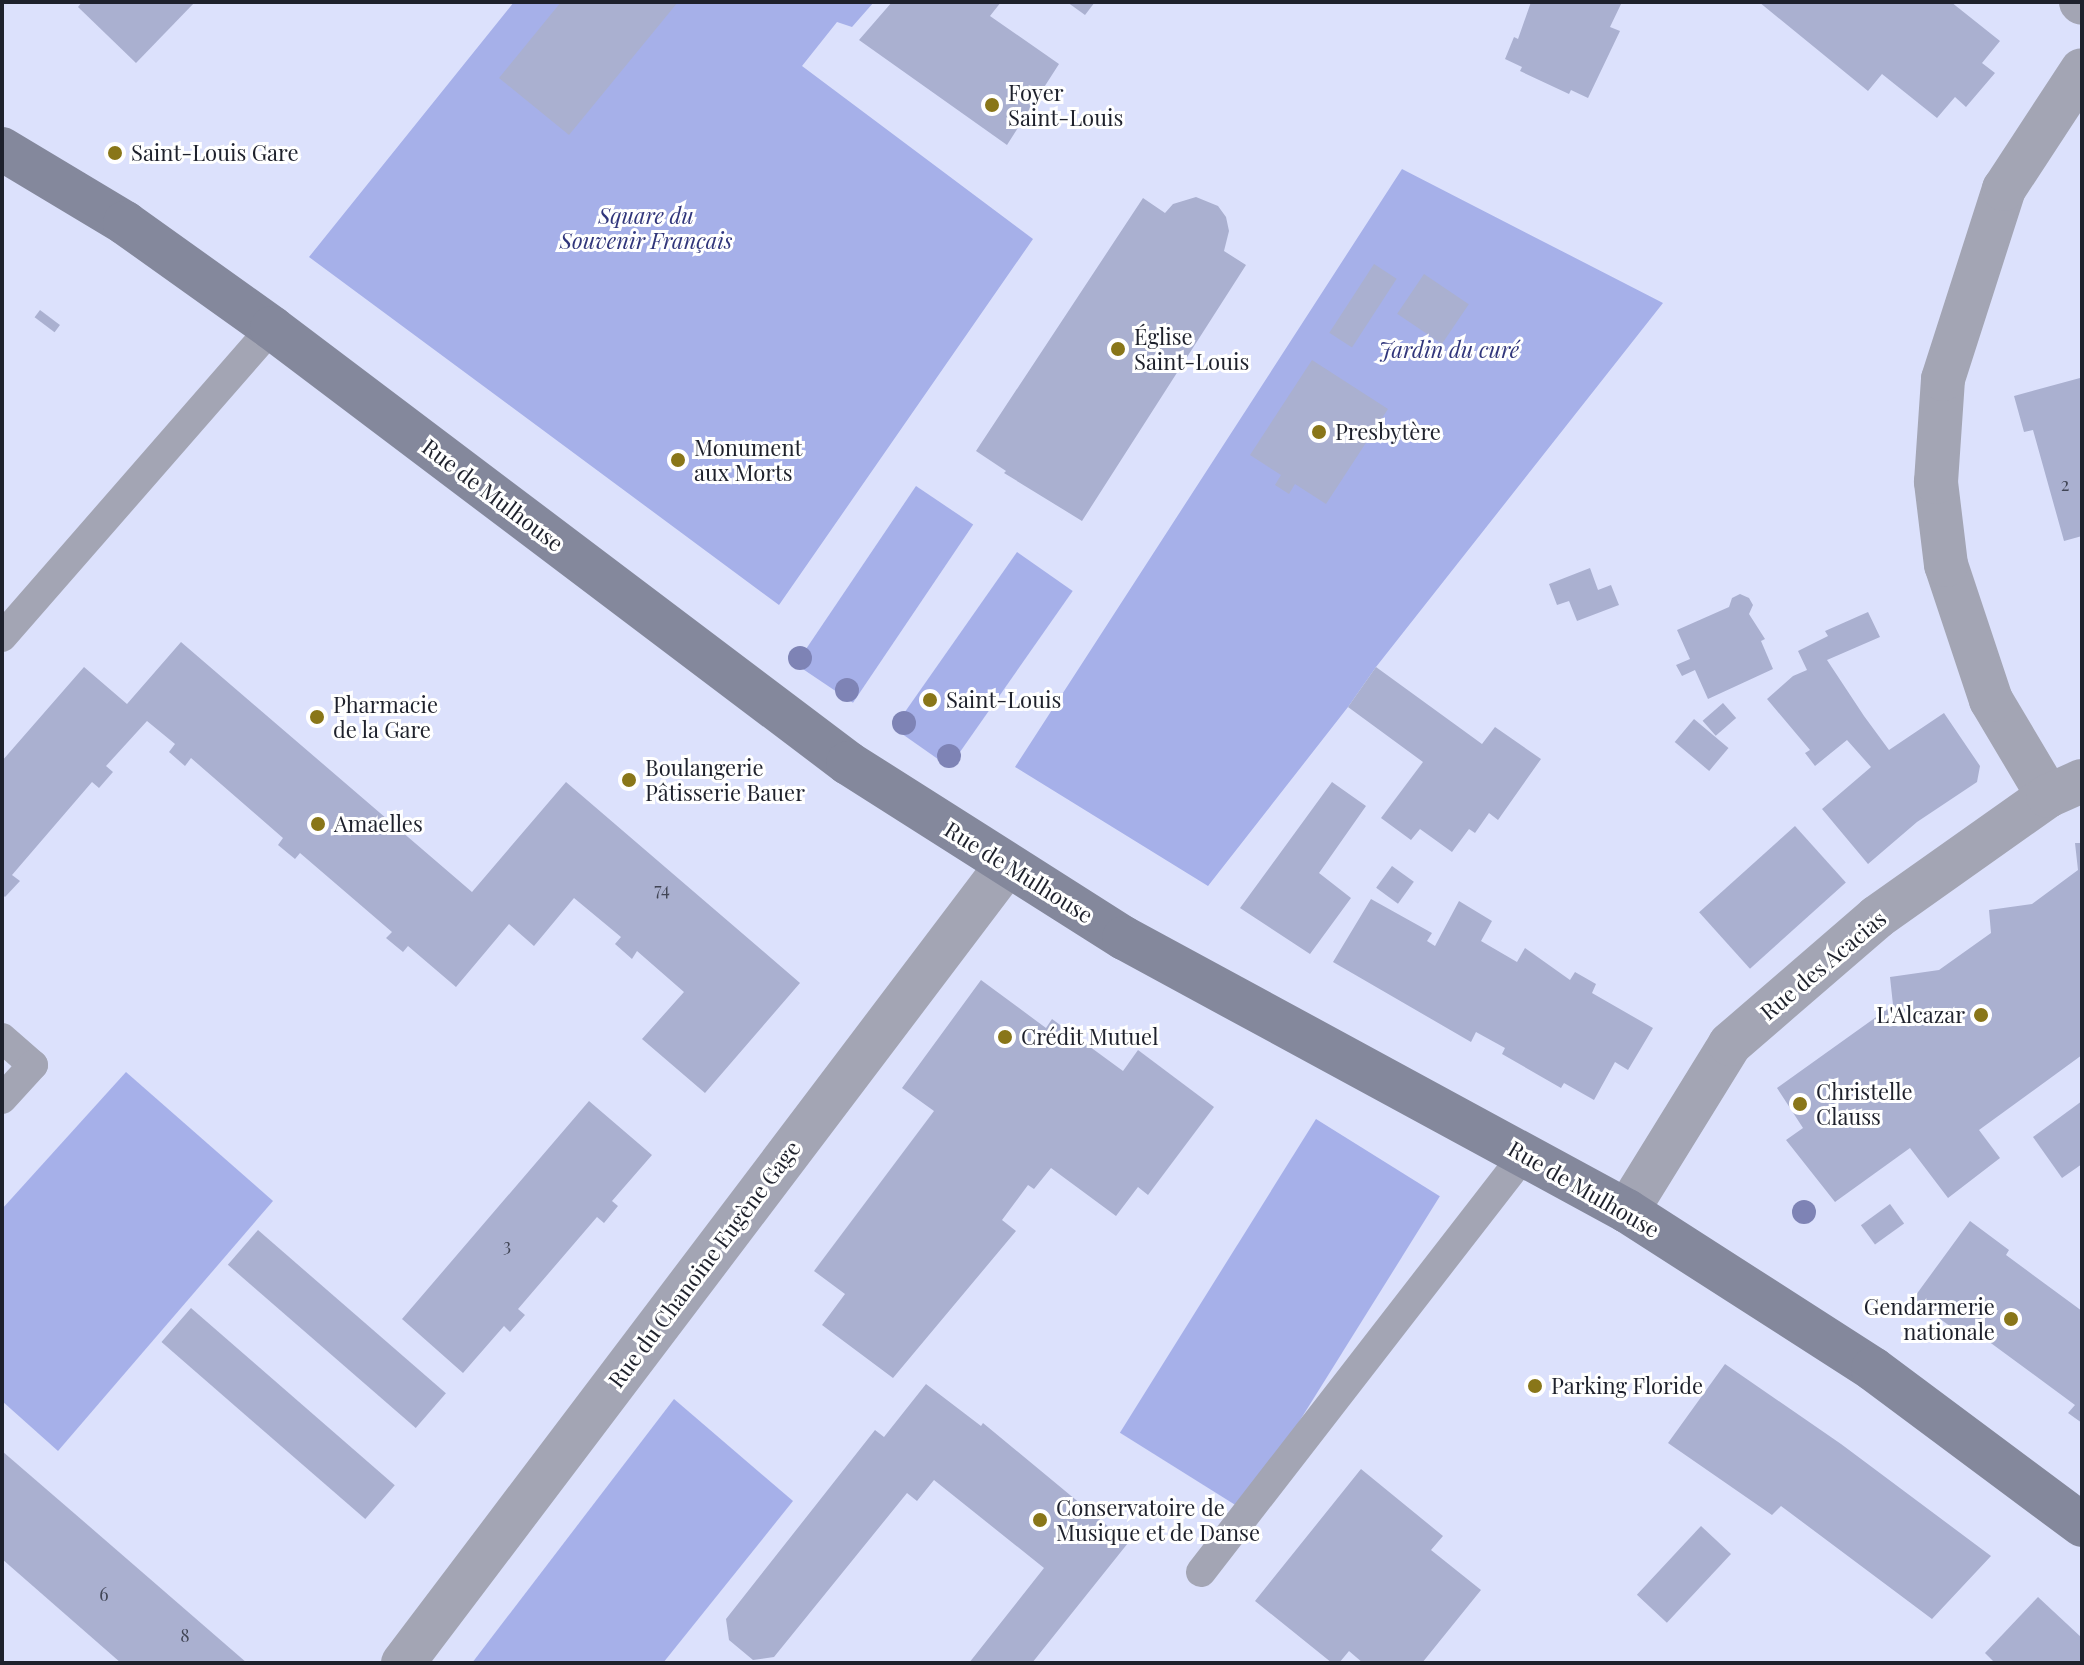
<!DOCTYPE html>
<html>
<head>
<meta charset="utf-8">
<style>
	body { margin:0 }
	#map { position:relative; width:2084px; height:1665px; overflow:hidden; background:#dce1fc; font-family:"Playfair Display",serif }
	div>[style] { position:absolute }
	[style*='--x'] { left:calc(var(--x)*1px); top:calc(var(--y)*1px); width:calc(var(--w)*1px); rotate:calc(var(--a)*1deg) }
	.green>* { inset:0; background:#a6b0e9; transform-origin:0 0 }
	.building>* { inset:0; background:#aab0d0; transform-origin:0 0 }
	.service>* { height:30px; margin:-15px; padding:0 15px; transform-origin:15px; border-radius:15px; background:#a3a5b4 }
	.minor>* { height:44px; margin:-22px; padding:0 22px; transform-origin:22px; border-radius:22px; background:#a3a5b4 }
	.secondary>* { height:44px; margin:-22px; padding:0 22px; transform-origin:22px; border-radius:22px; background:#84889c }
	.trees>* { width:24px; height:24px; margin:-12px; border-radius:50%; background:#7e83b5 }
	.dots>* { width:22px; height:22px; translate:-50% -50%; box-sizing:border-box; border:4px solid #fff; border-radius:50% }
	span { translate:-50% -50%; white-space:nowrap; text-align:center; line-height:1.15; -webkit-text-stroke:6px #fff; paint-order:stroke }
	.number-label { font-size:18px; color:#414555 }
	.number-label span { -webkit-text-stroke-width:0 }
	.poi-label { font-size:22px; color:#1e212c }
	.left { translate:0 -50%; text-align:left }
	.right { translate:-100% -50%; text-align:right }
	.park-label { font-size:22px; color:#31367b; font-style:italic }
	.street-label { font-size:22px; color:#1e212c }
	.frame { position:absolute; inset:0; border:4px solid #1e212c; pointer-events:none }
</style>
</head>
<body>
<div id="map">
	<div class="green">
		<i style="clip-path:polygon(514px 2px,874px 2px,852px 27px,837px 22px,802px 66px,1033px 239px,779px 605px,309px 257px)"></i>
		<i style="clip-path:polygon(1402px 169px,1663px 303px,1376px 667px,1348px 707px,1208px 886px,1015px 767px)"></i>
		<i style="left:916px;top:486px;width:69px;height:215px;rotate:34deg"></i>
		<i style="left:1017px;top:552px;width:68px;height:215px;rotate:35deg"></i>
		<i style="clip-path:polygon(126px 1072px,273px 1201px,58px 1451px,2px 1401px,2px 1209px)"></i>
		<i style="left:1316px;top:1119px;width:146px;height:370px;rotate:32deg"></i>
		<i style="clip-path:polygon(674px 1399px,793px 1501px,663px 1663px,472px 1663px)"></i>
	</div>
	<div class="building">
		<i style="clip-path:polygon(82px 2px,195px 2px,136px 63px,78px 7px)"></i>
		<i style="clip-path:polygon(561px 2px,678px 2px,569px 135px,499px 78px)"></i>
		<i style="clip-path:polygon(892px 2px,1001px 2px,990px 16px,1059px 64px,1007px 145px,859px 40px)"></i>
		<i style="clip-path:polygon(1067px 2px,1095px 2px,1085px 15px)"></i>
		<i style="clip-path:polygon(1531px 2px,1622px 2px,1610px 27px,1620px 31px,1588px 98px,1571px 90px,1569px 94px,1520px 71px,1522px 67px,1505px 59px,1514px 37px,1518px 39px)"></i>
		<i style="clip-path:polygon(1759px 2px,1951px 2px,2000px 41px,1982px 63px,1995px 73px,1966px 107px,1955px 97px,1937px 118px,1882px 74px,1868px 91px)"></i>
		<i style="clip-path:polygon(1196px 197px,1218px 206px,1226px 217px,1229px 231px,1224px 251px,1246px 265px,1082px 521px,1004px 473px,1006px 471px,976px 451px,1143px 198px,1165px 213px,1173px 204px)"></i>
		<i style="left:1374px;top:264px;width:27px;height:82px;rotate:33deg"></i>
		<i style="left:1424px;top:274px;width:54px;height:48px;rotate:34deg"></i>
		<i style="left:40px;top:310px;width:25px;height:9px;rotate:37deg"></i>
		<i style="clip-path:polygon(1312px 360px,1388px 409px,1326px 504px,1295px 484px,1289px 494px,1275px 485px,1281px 475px,1250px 455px)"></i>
		<i style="clip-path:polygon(2080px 378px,2082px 536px,2064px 541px,2033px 430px,2024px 432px,2014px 396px)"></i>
		<i style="clip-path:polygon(1590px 568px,1598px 590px,1611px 585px,1619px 605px,1577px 621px,1569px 601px,1557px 605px,1549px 584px)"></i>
		<i style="clip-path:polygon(1740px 594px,1749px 598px,1753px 605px,1749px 614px,1765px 639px,1761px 641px,1773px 669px,1708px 699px,1695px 670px,1682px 676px,1676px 665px,1690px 659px,1677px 630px,1729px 607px,1732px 598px)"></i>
		<i style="clip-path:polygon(1868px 612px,1880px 637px,1827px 660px,1864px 716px,1889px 750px,1944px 713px,1980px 766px,1977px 782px,1917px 822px,1868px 864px,1822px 809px,1871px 767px,1847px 740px,1815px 766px,1805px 753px,1810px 750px,1767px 699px,1793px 676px,1807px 670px,1798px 651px,1828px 636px,1825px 631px)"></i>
		<i style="clip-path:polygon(181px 642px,472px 892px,566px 782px,800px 983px,705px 1093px,642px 1039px,684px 992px,637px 951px,632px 959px,615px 944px,621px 937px,574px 898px,534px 946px,509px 924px,456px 987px,408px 946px,403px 952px,386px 938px,392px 932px,300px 853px,295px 859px,278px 845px,283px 838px,191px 758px,185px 766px,169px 752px,175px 744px,147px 721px,106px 766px,113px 772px,99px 788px,92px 782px,12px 875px,20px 881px,5px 897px,2px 894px,2px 761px,84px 667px,127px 704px)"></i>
		<i style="clip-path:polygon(1376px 667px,1482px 744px,1495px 727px,1541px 759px,1498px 820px,1489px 813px,1475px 833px,1469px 829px,1452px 852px,1420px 829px,1411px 840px,1381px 818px,1423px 762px,1348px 707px)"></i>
		<i style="left:1723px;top:703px;width:20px;height:27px;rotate:49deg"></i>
		<i style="left:1694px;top:719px;width:45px;height:30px;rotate:40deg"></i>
		<i style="clip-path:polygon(1332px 782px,1366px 806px,1319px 873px,1351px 898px,1310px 954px,1240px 908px)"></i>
		<i style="left:1795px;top:826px;width:76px;height:129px;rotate:48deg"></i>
		<i style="clip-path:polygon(2075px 843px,2082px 843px,2082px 1055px,1979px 1130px,2000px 1158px,1948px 1198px,1910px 1148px,1835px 1202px,1786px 1140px,1803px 1128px,1777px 1088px,1893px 1005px,1890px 977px,1939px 970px,1991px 933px,1989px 910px,2032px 904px,2078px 870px)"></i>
		<i style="left:1392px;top:866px;width:27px;height:27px;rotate:36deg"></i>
		<i style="clip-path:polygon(1371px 899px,1432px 933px,1427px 941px,1435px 946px,1459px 901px,1492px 921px,1481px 941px,1517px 962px,1525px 948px,1570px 980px,1575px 972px,1596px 984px,1592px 993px,1653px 1028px,1628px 1070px,1615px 1062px,1594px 1100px,1564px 1083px,1561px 1088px,1502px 1054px,1505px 1048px,1476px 1032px,1471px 1042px,1333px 962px)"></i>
		<i style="clip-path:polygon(981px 980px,1046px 1028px,1052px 1019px,1123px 1071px,1138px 1050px,1214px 1107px,1148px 1195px,1138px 1187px,1116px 1216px,1051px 1168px,1034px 1189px,1028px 1185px,1002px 1220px,1016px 1231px,893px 1378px,822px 1325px,845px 1294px,814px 1271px,934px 1111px,902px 1088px)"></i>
		<i style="clip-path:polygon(589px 1101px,652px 1155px,612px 1201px,618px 1206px,604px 1223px,597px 1217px,518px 1309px,525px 1315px,510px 1332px,504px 1326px,463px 1373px,402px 1319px)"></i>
		<i style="clip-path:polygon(2082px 1101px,2082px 1164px,2062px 1178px,2033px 1137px)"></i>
		<i style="left:1890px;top:1204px;width:24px;height:36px;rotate:54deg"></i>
		<i style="clip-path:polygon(1970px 1221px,2009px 1250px,2006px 1255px,2082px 1311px,2082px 1423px,2068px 1413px,2075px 1405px,2018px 1363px,1969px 1327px,1962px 1335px,1913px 1299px)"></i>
		<i style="left:258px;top:1230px;width:249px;height:46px;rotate:41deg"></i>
		<i style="left:191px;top:1308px;width:270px;height:45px;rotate:41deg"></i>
		<i style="clip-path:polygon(1725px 1364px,1841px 1444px,1991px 1556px,1932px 1619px,1781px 1506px,1772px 1515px,1668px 1443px)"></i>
		<i style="clip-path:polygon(926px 1384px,981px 1426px,983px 1423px,1128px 1543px,1032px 1663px,969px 1663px,1044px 1568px,934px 1480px,917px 1501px,907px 1493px,774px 1657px,753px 1660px,729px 1640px,726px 1619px,875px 1430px,884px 1437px)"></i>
		<i style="clip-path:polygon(2px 1451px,82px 1520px,247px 1663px,121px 1663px,2px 1559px)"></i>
		<i style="clip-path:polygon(1361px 1469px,1443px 1536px,1431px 1550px,1481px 1590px,1422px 1663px,1363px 1663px,1349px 1651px,1339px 1663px,1332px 1663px,1255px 1601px)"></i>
		<i style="left:1701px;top:1526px;width:41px;height:94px;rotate:43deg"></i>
		<i style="clip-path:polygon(2038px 1597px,2082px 1638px,2082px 1663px,1995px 1663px,1985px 1653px)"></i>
	</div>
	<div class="service">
		<i style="--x:2;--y:637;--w:410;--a:-48.9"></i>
		<i style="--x:2;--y:1038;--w:41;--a:41.1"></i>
		<i style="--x:33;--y:1065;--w:46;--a:132.4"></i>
		<i style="--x:1201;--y:1572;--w:527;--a:-52.24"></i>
	</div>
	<div class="minor">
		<i style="--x:2081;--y:2;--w:1;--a:45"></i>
		<i style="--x:2048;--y:796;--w:112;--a:-120.7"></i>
		<i style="--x:1991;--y:700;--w:142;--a:-108.4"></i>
		<i style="--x:1946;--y:565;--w:84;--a:-96.9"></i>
		<i style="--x:1936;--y:482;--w:103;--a:-86.1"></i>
		<i style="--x:1943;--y:379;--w:200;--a:-72.2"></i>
		<i style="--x:2004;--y:189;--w:142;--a:-56.8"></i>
		<i style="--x:1627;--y:1211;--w:196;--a:-58.3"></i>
		<i style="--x:1730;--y:1044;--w:194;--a:-40.8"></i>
		<i style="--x:1877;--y:917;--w:209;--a:-35.3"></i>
		<i style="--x:2048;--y:796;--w:37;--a:-24"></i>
		<i style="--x:403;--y:1663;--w:999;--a:-52.89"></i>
	</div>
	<div class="secondary">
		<i style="--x:2;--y:149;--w:144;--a:31"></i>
		<i style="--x:125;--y:223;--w:181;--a:35.5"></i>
		<i style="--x:272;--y:328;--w:722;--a:37.06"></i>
		<i style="--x:848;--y:763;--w:327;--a:32.4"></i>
		<i style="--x:1124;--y:938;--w:572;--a:28.49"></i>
		<i style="--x:1627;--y:1211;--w:292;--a:32.7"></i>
		<i style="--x:1873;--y:1369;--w:261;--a:36.7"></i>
	</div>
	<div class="trees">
		<i style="left:800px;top:658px"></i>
		<i style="left:847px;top:690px"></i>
		<i style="left:904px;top:723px"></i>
		<i style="left:949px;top:756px"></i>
		<i style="left:1804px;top:1212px"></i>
	</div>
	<div class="dots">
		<i style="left:992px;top:105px;background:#897619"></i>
		<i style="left:115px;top:153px;background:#897619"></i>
		<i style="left:1118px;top:349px;background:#897619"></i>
		<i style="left:1319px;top:432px;background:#897619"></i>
		<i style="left:678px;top:460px;background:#897619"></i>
		<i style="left:930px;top:700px;background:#897619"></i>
		<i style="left:317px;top:717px;background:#897619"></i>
		<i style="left:629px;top:780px;background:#897619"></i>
		<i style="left:318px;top:824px;background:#897619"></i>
		<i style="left:1981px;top:1015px;background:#897619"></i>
		<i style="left:1005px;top:1037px;background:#897619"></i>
		<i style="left:1800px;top:1104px;background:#897619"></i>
		<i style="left:2011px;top:1319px;background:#897619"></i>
		<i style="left:1535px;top:1386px;background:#897619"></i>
		<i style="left:1040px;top:1520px;background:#897619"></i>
	</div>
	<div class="number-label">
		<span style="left:2065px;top:484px">2</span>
		<span style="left:662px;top:889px">74</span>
		<span style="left:507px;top:1245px">3</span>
		<span style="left:104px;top:1594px">6</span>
		<span style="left:185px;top:1635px">8</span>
	</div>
	<div class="poi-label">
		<span class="left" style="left:1008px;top:105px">Foyer<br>Saint-Louis</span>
		<span class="left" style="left:131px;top:153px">Saint-Louis Gare</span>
		<span class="left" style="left:1134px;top:349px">Église<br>Saint-Louis</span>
		<span class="left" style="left:1335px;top:432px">Presbytère</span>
		<span class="left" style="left:694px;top:460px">Monument<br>aux Morts</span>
		<span class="left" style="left:946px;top:700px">Saint-Louis</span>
		<span class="left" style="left:333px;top:717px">Pharmacie<br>de la Gare</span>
		<span class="left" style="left:645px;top:780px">Boulangerie<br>Pâtisserie Bauer</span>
		<span class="left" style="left:334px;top:824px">Amaelles</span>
		<span class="right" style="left:1965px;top:1015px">L'Alcazar</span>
		<span class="left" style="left:1021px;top:1037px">Crédit Mutuel</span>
		<span class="left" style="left:1816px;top:1104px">Christelle<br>Clauss</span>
		<span class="right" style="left:1995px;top:1319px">Gendarmerie<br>nationale</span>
		<span class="left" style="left:1551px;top:1386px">Parking Floride</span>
		<span class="left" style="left:1056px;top:1520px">Conservatoire de<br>Musique et de Danse</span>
	</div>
	<div class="park-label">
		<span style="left:646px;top:228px">Square du<br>Souvenir Français</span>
		<span style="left:1449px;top:350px">Jardin du curé</span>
	</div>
	<div class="street-label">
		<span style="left:493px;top:495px;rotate:37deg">Rue de Mulhouse</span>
		<span style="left:1019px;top:872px;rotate:32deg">Rue de Mulhouse</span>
		<span style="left:1823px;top:965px;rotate:-40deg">Rue des Acacias</span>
		<span style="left:1584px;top:1189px;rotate:30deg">Rue de Mulhouse</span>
		<span style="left:704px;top:1264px;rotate:-53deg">Rue du Chanoine Eugène Gage</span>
	</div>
	<div class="frame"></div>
</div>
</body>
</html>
